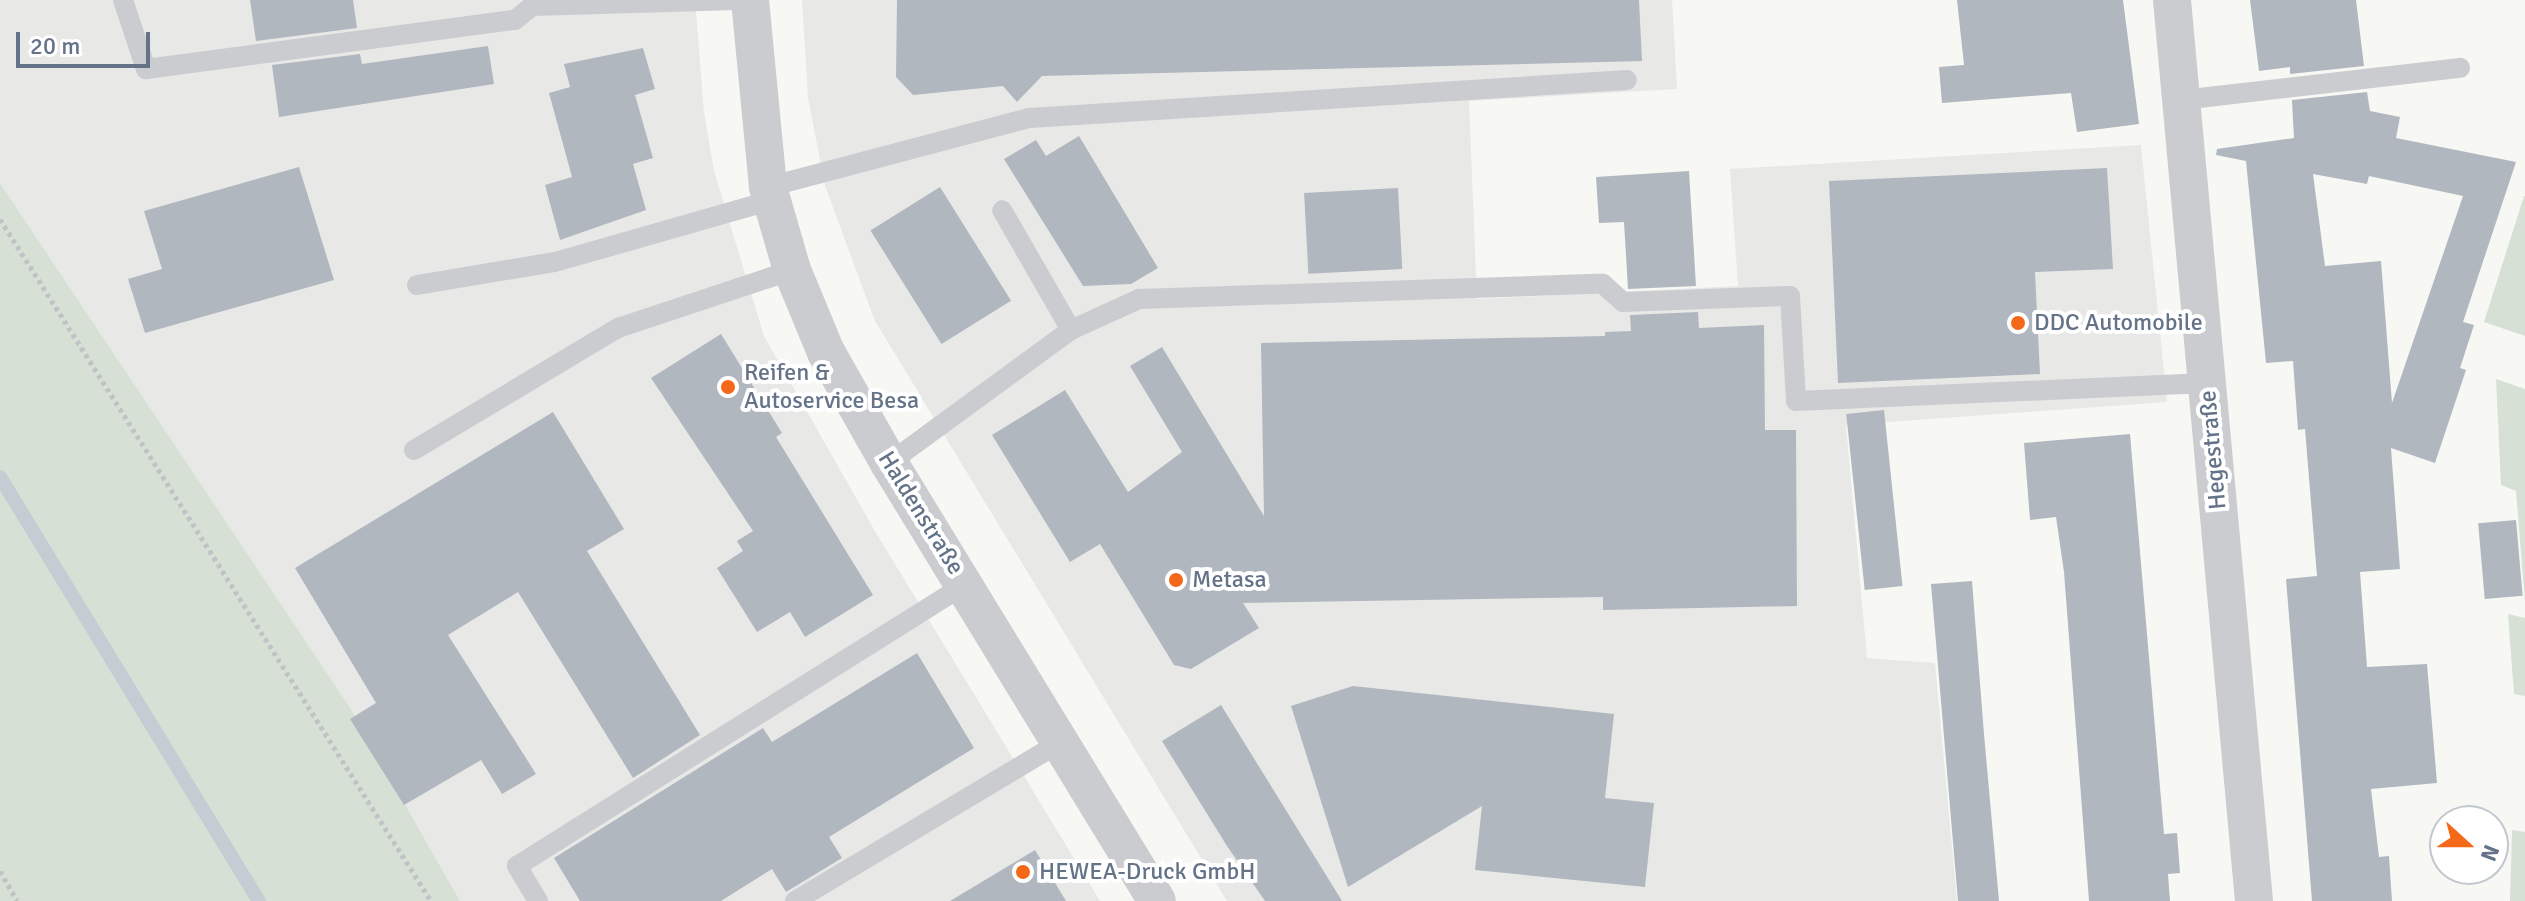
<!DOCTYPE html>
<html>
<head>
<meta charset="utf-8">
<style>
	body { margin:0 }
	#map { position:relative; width:2525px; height:901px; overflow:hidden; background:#f7f8f4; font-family:Signika,sans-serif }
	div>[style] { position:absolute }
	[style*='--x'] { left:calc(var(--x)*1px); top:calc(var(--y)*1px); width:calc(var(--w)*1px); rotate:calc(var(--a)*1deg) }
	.built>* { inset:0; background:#e8e8e7 }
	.green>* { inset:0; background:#d7e0d5 }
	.stream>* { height:14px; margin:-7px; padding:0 7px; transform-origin:7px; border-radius:7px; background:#c5cdd4 }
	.building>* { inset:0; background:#b1b7bf; transform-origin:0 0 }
	.path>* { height:5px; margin-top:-2.5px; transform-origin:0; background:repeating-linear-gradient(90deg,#c0c2c5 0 4px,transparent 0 8px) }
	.service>* { height:20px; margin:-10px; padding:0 10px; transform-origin:10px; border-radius:10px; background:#caccd0 }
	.minor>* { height:38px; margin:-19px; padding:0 19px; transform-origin:19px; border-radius:19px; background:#caccd0 }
	.dots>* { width:22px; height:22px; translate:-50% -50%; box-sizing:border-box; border:4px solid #fff; border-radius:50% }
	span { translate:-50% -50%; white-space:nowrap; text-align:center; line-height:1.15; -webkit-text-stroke:8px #fff; paint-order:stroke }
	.poi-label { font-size:24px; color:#647388 }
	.left { translate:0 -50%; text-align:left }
	.street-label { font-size:24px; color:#647388 }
	.north { position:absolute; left:2429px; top:805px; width:80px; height:80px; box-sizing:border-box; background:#fff; border:2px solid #c1c7cf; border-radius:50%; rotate:111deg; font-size:22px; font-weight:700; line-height:32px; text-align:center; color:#647388 }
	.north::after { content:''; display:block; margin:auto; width:28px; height:36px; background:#f36819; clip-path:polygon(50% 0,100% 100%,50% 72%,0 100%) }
	.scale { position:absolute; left:16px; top:32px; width:134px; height:36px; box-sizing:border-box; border:4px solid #647388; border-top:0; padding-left:10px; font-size:24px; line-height:28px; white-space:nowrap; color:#647388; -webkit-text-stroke:6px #fff; paint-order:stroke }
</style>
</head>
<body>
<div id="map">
	<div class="built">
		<i style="clip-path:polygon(0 0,695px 0,704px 112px,714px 171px,764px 336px,876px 533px,1100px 901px,460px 901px,349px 706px,0 183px)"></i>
		<i style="clip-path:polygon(802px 0,1672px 0,1677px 89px,1469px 101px,1477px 299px,1738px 286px,1730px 169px,2141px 145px,2167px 402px,1846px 425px,1867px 658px,1935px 663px,1957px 901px,1227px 901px,875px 321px,825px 186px,808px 98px)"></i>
	</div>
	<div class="green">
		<i style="clip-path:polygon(0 183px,349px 706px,460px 901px,0 901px)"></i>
		<i style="clip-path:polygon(2524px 196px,2525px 196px,2525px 336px,2484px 322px)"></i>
		<i style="clip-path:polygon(2496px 379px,2525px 389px,2525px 602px,2516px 491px,2501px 485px)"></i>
		<i style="clip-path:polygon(2508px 614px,2525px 618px,2525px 696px,2514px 694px)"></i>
		<i style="clip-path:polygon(2512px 830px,2525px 832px,2525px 901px,2510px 901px)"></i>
	</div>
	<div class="stream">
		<i style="--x:0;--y:477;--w:497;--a:58.6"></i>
	</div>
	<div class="building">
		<i style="clip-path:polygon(250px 0,353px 0,357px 28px,256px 41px)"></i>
		<i style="clip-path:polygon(897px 0,1639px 0,1642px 61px,1042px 76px,1017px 102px,1003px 86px,913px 95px,896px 77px)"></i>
		<i style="clip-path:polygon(1957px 0,2123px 0,2139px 124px,2077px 132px,2071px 93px,1942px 103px,1939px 67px,1964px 65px)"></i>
		<i style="clip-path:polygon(2250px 0,2356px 0,2364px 66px,2290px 74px,2290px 67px,2259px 71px)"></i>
		<i style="clip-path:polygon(488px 46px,494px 84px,279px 117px,272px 65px,360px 54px,362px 64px)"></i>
		<i style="clip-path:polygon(643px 48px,655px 89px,635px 95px,653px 158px,633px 164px,646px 210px,560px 240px,545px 185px,572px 177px,549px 93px,570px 87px,564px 64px)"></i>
		<i style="clip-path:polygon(evenodd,2367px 92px,2370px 111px,2400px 117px,2396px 138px,2516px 162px,2463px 322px,2474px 325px,2460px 368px,2466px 370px,2435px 463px,2391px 448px,2400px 569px,2360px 572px,2367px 667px,2427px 664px,2437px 783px,2371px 789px,2379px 857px,2389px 856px,2392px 901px,2312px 901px,2286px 579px,2317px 576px,2305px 429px,2298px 430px,2293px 361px,2266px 363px,2246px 161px,2216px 155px,2217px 149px,2294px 138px,2292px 100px,2367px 92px,2313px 174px,2367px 184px,2369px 176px,2463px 196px,2392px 403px,2381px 261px,2325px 266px,2313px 174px)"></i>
		<i style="clip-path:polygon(1079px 136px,1158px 268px,1131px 284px,1083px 286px,1004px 159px,1036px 140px,1046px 156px)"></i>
		<i style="clip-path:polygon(299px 167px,334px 280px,145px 333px,128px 279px,162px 269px,144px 211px)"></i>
		<i style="clip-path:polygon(2107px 168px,2113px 269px,2035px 272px,2040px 374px,1838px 383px,1829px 181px)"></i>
		<i style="clip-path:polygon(1689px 171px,1696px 286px,1628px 289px,1624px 222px,1599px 223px,1596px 177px)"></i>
		<i style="left:940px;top:187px;width:134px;height:82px;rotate:58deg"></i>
		<i style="left:1398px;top:188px;width:81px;height:94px;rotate:87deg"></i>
		<i style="clip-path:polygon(1698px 312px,1699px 328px,1764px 325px,1765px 430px,1796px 430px,1797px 606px,1603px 610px,1603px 597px,1243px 603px,1259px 628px,1191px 669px,1174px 665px,1100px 544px,1070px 562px,992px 435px,1065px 390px,1128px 492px,1182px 452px,1130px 366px,1162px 347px,1264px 516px,1261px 343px,1605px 336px,1605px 332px,1631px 331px,1630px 315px)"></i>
		<i style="clip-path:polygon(721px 334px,782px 433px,776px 437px,873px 595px,805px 637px,790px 612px,757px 632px,717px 568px,743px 551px,737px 541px,753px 531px,651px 378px)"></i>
		<i style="left:1884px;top:410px;width:177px;height:38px;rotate:84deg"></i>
		<i style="clip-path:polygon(553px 412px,624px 529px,587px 551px,700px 735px,633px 778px,518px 592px,448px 635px,536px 774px,502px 794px,481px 760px,404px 805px,350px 719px,376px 703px,295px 568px)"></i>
		<i style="clip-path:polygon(2130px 434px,2164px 834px,2177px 833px,2180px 873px,2168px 874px,2170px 901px,2089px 901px,2064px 572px,2056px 517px,2030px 520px,2024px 443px)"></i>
		<i style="left:2516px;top:520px;width:76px;height:38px;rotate:85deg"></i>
		<i style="clip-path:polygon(1972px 581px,1984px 734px,1999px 901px,1958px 901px,1931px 584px)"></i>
		<i style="clip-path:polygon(917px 653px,974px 748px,829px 837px,842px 858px,786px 892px,772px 869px,721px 901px,580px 901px,554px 858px,763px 728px,772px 742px)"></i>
		<i style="clip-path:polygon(1353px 686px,1614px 714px,1605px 798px,1654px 803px,1645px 887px,1475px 870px,1482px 806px,1348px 887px,1291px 706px)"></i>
		<i style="clip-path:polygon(1221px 705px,1342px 901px,1265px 901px,1227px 846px,1162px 741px)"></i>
		<i style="clip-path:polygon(1035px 850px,1066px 901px,950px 901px)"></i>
	</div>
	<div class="path">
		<i style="--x:0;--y:219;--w:807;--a:57.71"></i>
		<i style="--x:0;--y:871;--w:34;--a:60"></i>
	</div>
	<div class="service">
		<i style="--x:123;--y:0;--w:73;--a:71.6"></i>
		<i style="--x:146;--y:69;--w:372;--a:-7.6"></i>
		<i style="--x:515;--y:20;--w:22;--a:-39"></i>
		<i style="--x:532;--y:6;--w:205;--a:-1.7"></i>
		<i style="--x:2182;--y:100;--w:280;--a:-6.6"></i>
		<i style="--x:768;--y:187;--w:271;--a:-14.8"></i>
		<i style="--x:1030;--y:118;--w:598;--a:-3.64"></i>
		<i style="--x:417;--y:285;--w:140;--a:-9.5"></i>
		<i style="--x:555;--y:262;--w:226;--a:-15.9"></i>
		<i style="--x:1071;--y:330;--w:75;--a:-24.5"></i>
		<i style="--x:1139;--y:299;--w:464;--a:-1.9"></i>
		<i style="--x:1603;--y:284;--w:27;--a:42"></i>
		<i style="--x:1623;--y:302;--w:167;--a:-2.1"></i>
		<i style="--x:1790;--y:296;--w:105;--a:86.7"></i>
		<i style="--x:1796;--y:401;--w:411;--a:-2.5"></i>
		<i style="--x:414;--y:450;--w:238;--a:-30.9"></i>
		<i style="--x:618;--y:328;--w:183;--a:-18.4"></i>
		<i style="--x:889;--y:463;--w:225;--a:-36.2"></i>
		<i style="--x:1071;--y:330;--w:138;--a:-119.9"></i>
		<i style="--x:538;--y:901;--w:41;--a:-121"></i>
		<i style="--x:517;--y:866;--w:530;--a:-32.13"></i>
		<i style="--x:795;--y:901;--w:310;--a:-30.9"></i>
	</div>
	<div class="minor">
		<i style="--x:750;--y:0;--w:188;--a:84.5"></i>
		<i style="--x:768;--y:187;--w:86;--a:73.9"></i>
		<i style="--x:792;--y:270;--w:89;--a:67.5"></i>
		<i style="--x:826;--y:352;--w:128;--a:60.4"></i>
		<i style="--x:889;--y:463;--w:513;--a:58.54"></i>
		<i style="--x:2172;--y:0;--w:905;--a:84.8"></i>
	</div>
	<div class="dots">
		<i style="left:2018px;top:323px;background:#f36819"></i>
		<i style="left:728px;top:387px;background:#f36819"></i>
		<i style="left:1176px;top:580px;background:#f36819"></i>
		<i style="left:1023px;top:872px;background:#f36819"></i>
	</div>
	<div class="poi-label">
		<span class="left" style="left:2034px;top:323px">DDC Automobile</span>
		<span class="left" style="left:744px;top:387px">Reifen &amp;<br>Autoservice Besa</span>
		<span class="left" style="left:1192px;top:580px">Metasa</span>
		<span class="left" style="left:1039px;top:872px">HEWEA-Druck GmbH</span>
	</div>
	<div class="street-label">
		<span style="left:2213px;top:450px;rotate:-95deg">Hegestraße</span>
		<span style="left:921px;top:513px;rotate:58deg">Haldenstraße</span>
	</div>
	<div class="north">N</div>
	<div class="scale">20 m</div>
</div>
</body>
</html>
